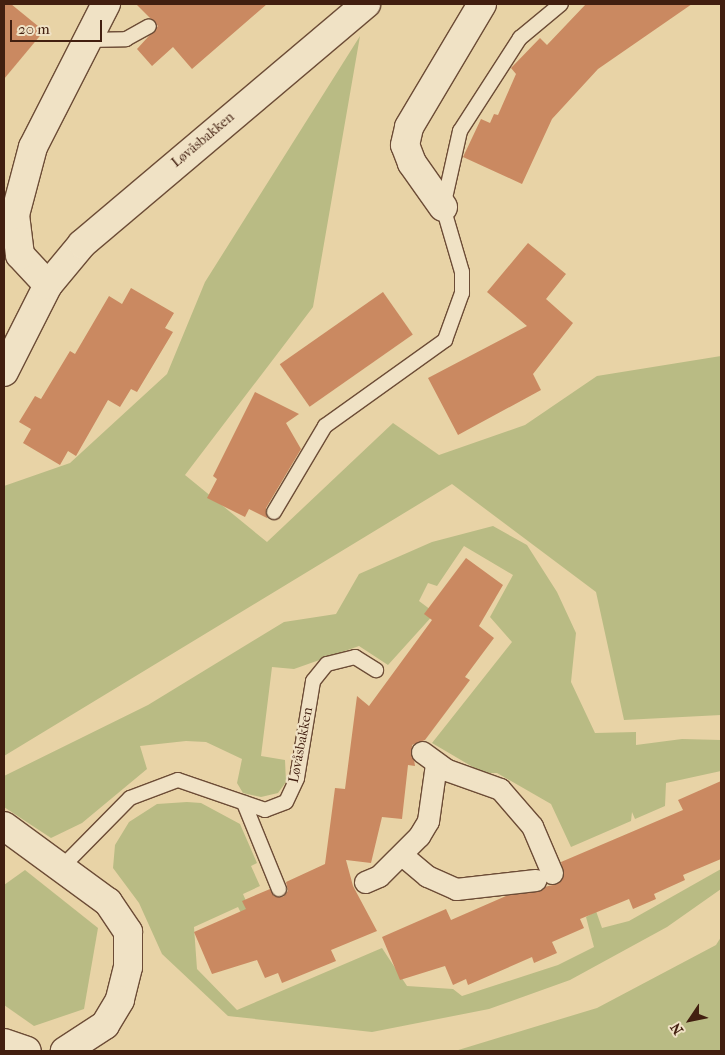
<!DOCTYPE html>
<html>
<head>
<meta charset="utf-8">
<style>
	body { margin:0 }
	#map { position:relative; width:725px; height:1055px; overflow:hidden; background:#e8d3a6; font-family:"IM FELL French Canon",serif }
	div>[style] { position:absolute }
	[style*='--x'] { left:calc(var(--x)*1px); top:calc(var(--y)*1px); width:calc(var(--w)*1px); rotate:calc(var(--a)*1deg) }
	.green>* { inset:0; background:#b9bb84 }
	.building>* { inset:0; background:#ca8961; transform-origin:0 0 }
	.roads { filter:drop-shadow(1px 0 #6c4c36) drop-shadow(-1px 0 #6c4c36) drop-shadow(0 1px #6c4c36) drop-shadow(0 -1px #6c4c36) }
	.service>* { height:14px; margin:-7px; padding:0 7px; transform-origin:7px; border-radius:7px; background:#f0e2c5 }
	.pedestrian>* { height:21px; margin:-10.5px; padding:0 10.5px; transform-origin:10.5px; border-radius:10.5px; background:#f0e2c5 }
	.minor>* { height:28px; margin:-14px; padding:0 14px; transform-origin:14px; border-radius:14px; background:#f0e2c5 }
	span { translate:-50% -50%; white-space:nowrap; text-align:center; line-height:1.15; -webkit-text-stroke:4.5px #f0e2c5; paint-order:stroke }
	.street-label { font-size:14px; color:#421f10 }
	.frame { position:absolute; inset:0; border:5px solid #421f10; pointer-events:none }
	.north { position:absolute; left:665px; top:995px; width:50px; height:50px; -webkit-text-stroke:4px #f0e2c5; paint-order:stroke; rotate:236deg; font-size:14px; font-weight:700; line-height:20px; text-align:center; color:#421f10 }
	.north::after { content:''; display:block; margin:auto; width:18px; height:22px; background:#421f10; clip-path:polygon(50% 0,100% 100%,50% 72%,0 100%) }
	.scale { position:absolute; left:10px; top:20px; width:92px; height:22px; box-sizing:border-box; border:2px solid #421f10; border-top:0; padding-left:6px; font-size:15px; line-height:18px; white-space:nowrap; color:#421f10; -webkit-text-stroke:4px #f0e2c5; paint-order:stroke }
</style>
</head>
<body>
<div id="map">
	<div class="green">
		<i style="clip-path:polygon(360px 36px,313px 307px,185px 475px,267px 542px,393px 423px,439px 455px,525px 425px,597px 376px,721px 356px,721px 715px,624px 720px,596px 592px,452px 484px,4px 756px,4px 486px,70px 463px,167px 374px,205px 282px)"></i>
		<i style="clip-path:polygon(493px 526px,527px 545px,557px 592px,576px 633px,571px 682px,595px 733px,636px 732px,636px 745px,682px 739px,721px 740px,721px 771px,666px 783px,665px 806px,635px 819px,632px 812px,631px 821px,571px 847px,551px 804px,497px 773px,483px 773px,432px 743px,512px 642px,490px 617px,513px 575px,464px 546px,437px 586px,428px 583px,419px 601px,435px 613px,388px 665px,359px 646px,294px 669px,272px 667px,261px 756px,285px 760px,286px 782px,278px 793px,261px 797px,243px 793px,237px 783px,242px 759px,206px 742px,186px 741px,140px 746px,147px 769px,82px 823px,51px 838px,4px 807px,4px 776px,148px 705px,284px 622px,336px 614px,359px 574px,432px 542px)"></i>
		<i style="clip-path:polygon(187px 802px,201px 803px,240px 824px,257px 863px,251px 866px,260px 886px,243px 894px,253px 917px,245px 921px,238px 907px,194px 927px,197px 969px,237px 1010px,382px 948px,407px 986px,453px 989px,462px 996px,558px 965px,594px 947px,586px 917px,596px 911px,602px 928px,629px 921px,721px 869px,721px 889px,667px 927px,570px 980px,489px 1009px,372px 1032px,228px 1016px,162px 954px,139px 903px,113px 868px,115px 845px,129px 822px,157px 804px)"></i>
		<i style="clip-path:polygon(25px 870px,98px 928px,84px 1009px,34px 1026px,4px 1005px,4px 885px)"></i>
		<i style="clip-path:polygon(721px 937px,721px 1051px,455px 1051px,597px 1008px,716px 945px)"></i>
	</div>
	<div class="building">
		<i style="clip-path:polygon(4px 4px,11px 4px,44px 31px,4px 79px)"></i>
		<i style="clip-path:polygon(136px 4px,267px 4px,192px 69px,173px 47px,152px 66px,137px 49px,158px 26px)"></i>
		<i style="clip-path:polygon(586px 4px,692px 4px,598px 69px,552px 119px,522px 184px,463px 157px,481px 119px,490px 123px,494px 114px,498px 115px,516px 74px,511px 68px,540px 38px,547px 45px)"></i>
		<i style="clip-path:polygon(528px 243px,566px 274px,546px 299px,573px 323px,533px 374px,541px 390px,458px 435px,428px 378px,527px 326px,487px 292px)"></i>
		<i style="clip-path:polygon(131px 288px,174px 313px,165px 328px,173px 332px,137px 392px,131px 389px,120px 407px,108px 400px,76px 456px,68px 451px,60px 465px,23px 443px,31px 429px,19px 422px,35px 396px,41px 399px,70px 351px,75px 354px,109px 296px,122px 304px)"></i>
		<i style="left:383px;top:292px;width:52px;height:126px;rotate:55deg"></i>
		<i style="clip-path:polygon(255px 392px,299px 414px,286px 423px,301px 449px,266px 508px,267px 518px,249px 509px,245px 517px,207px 498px,217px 479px,213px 476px)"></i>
		<i style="clip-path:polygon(466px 558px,503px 585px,479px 626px,494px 638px,465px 677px,470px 680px,425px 740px,412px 745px,415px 766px,408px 765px,402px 819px,382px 817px,371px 863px,346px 860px,353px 886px,377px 931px,331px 950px,336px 961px,282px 983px,278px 973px,265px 978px,257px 960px,212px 974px,194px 932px,246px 909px,242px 901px,270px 889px,274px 896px,283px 897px,288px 891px,286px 882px,325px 864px,335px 788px,345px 789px,357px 696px,369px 706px,432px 620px,424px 614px)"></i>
		<i style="clip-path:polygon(721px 781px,721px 859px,683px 875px,685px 880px,654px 894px,656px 899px,633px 909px,629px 899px,580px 919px,584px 928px,552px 942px,557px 953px,534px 963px,532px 957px,468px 985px,466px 979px,453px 985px,445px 966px,400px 980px,382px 937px,446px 909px,451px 920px,506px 896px,557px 884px,564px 875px,561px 862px,683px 810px,678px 800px)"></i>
	</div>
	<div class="roads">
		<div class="service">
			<i style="--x:87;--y:40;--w:39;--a:-1"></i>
			<i style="--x:126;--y:39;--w:26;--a:-29"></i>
			<i style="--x:274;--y:512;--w:100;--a:-59.3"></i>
			<i style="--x:325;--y:426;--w:148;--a:-35.6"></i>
			<i style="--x:445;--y:340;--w:50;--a:-70.1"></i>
			<i style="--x:462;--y:293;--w:21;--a:-90"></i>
			<i style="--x:462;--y:272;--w:68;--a:-106.3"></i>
			<i style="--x:443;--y:207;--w:78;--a:-77.4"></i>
			<i style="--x:460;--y:131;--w:111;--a:-57.2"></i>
			<i style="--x:520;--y:38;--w:53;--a:-39.7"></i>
			<i style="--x:244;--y:803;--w:93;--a:67.9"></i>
			<i style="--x:62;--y:867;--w:97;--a:-45.4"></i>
			<i style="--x:130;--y:798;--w:51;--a:-20.6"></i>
			<i style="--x:178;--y:780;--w:92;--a:19"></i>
			<i style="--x:265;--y:810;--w:22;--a:-21"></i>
			<i style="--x:286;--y:802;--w:26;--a:-65"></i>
			<i style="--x:297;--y:778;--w:98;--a:-80.6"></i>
			<i style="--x:313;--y:681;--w:22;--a:-51"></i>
			<i style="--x:327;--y:664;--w:29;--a:-14"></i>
			<i style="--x:355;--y:657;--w:25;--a:32"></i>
		</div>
		<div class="pedestrian">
			<i style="--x:422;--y:752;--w:31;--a:36"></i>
			<i style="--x:447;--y:770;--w:56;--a:19.7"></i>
			<i style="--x:500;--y:789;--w:49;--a:49.1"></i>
			<i style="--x:532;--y:826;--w:51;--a:66.9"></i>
			<i style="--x:402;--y:855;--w:33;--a:40"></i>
			<i style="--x:427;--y:876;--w:32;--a:24"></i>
			<i style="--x:456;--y:889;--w:80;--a:-6.5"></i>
			<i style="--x:365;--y:882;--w:15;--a:-23"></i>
			<i style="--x:379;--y:876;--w:57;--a:-45"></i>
			<i style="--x:419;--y:836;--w:17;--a:-59"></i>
			<i style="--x:428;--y:821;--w:58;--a:-82"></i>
		</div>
		<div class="minor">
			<i style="--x:443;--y:207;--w:54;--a:-125.2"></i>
			<i style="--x:412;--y:163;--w:19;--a:-111"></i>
			<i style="--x:405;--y:145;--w:18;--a:-77"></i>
			<i style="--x:409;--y:127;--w:143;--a:-59.3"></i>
			<i style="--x:48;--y:285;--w:41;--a:-133"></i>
			<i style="--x:20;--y:255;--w:40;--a:-97.1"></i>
			<i style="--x:15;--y:215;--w:70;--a:-75.2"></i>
			<i style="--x:33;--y:147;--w:161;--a:-63"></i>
			<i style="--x:4;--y:372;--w:97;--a:-63.2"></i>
			<i style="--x:48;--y:285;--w:53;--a:-50.3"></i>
			<i style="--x:82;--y:244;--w:372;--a:-40.2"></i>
			<i style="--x:4;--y:826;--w:129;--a:36.2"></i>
			<i style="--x:108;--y:902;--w:36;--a:56"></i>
			<i style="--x:128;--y:932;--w:35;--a:90"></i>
			<i style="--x:128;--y:967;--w:34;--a:104"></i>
			<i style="--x:120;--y:1000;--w:29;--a:121"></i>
			<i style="--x:105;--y:1025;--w:48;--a:147"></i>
			<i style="--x:4;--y:1043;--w:24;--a:19"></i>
		</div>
	</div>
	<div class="street-label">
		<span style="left:203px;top:140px;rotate:-40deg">Løvåsbakken</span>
		<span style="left:301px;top:745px;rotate:-79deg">Løvåsbakken</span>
	</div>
	<div class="frame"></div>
	<div class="north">N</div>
	<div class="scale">20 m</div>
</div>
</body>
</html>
